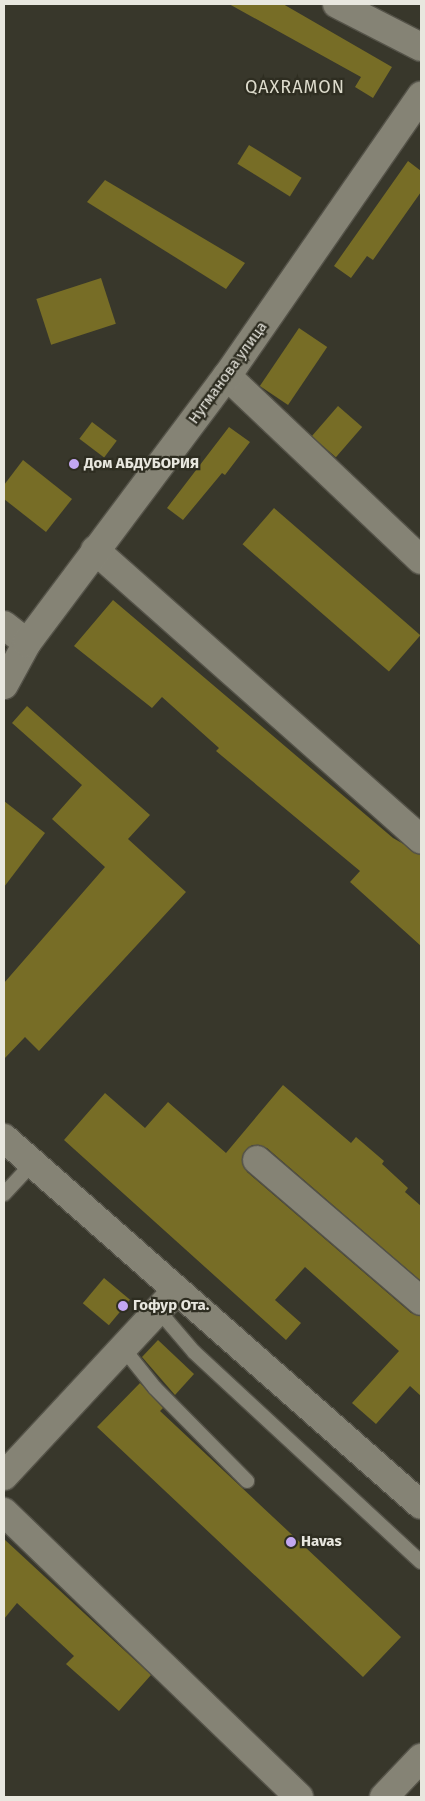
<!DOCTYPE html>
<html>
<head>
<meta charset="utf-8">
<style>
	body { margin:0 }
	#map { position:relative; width:425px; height:1801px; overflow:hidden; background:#38372b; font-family:"Fira Sans",sans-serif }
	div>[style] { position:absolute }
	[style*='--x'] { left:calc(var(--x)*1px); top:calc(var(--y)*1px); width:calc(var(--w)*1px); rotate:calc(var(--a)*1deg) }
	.building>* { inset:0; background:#776d26; transform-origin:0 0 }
	.roads { filter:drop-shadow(1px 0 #545248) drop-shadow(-1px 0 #545248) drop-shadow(0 1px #545248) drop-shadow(0 -1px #545248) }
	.lane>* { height:14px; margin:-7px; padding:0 7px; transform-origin:7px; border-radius:7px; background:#858375 }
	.street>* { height:28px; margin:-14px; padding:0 14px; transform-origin:14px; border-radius:14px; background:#858375 }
	.secondary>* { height:28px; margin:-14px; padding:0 14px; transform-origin:14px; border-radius:14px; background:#858375 }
	.dots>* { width:14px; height:14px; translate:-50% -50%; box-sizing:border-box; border:2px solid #2e2d21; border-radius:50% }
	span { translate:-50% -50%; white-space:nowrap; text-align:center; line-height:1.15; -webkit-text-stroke:4.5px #2e2d21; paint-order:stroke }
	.street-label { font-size:15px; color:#e8e7df }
	.poi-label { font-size:15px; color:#e8e7df; font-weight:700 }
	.left { translate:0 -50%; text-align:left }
	.quarter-label { font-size:18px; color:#dddbcc; letter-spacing:1px }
	.frame { position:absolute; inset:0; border:5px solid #e8e7df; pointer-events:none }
</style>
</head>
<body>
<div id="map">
	<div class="building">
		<i style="clip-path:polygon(229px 4px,283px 4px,392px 67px,373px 98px,355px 87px,361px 77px)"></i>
		<i style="left:249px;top:145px;width:62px;height:22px;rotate:32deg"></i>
		<i style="clip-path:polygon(408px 161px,421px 171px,421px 192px,373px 260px,367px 256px,351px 278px,334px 266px)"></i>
		<i style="clip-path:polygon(105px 180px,245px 263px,226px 289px,87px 202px)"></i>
		<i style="left:101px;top:278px;width:48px;height:68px;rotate:72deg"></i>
		<i style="left:299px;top:328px;width:34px;height:70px;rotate:34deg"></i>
		<i style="left:338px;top:406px;width:32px;height:40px;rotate:41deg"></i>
		<i style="left:92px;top:422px;width:31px;height:21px;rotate:37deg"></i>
		<i style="clip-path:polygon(229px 427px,250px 442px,225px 475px,222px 473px,183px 520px,167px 508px)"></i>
		<i style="clip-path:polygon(23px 460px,72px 499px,46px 532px,4px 499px,4px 485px)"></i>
		<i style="left:274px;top:508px;width:194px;height:48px;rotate:41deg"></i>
		<i style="clip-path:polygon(113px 600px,393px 838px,421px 854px,421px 946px,350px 882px,360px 871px,216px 751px,219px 748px,162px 697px,152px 708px,74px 646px)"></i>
		<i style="clip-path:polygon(27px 706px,150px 815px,128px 839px,186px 892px,39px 1051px,25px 1037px,4px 1059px,4px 983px,105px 867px,52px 819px,82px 785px,12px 723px)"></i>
		<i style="clip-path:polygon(4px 801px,45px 833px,4px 887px)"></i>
		<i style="clip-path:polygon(283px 1085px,351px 1143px,356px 1137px,384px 1161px,382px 1164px,408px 1188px,405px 1192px,421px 1206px,421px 1281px,267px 1148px,252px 1145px,242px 1157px,247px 1172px,411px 1313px,421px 1316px,421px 1396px,410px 1386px,376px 1424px,352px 1403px,399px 1351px,305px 1267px,275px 1300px,301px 1323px,286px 1340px,64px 1140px,105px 1093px,145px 1128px,168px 1102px,226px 1153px)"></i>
		<i style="left:104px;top:1278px;width:34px;height:33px;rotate:40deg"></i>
		<i style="clip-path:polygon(158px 1340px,194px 1374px,175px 1395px,142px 1357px)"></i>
		<i style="clip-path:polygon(140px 1383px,163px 1408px,160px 1411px,401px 1637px,363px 1677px,97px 1427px)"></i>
		<i style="clip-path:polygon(4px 1539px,151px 1675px,119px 1711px,66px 1664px,74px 1656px,17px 1603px,4px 1619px)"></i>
	</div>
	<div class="roads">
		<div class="lane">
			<i style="--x:4;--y:1194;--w:41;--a:-47"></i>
			<i style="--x:158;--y:1310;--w:55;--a:49.4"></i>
			<i style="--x:194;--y:1352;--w:309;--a:42.8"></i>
			<i style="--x:123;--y:1348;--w:51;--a:51.3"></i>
			<i style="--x:155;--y:1388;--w:131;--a:45.3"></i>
		</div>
		<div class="street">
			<i style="--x:337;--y:4;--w:94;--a:27.1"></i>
			<i style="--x:227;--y:376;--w:267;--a:43.5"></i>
			<i style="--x:95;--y:550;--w:436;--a:41.6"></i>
			<i style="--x:4;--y:625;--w:29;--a:38"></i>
			<i style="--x:257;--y:1160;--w:216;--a:40.7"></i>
			<i style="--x:4;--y:1476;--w:251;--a:-47.1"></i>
			<i style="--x:4;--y:1512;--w:410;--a:44"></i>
			<i style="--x:384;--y:1797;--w:54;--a:-46.5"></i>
		</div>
		<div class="secondary">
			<i style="--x:4;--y:685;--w:48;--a:-61.3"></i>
			<i style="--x:27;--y:643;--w:334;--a:-53.2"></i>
			<i style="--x:227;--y:376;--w:341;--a:-55.3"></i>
			<i style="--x:4;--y:1138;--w:555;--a:41.35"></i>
		</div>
	</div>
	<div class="dots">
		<i style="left:74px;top:464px;background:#c3a7f2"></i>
		<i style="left:123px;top:1306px;background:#c3a7f2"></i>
		<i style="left:291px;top:1542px;background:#c3a7f2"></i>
	</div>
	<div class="street-label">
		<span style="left:228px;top:373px;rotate:-54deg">Нугманова улица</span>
	</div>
	<div class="poi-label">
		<span class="left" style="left:84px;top:464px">Дом АБДУБОРИЯ</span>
		<span class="left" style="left:133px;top:1306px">Гофур Ота.</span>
		<span class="left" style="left:301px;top:1542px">Havas</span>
	</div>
	<div class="quarter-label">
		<span style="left:295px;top:87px">QAXRAMON</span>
	</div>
	<div class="frame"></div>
</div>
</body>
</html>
